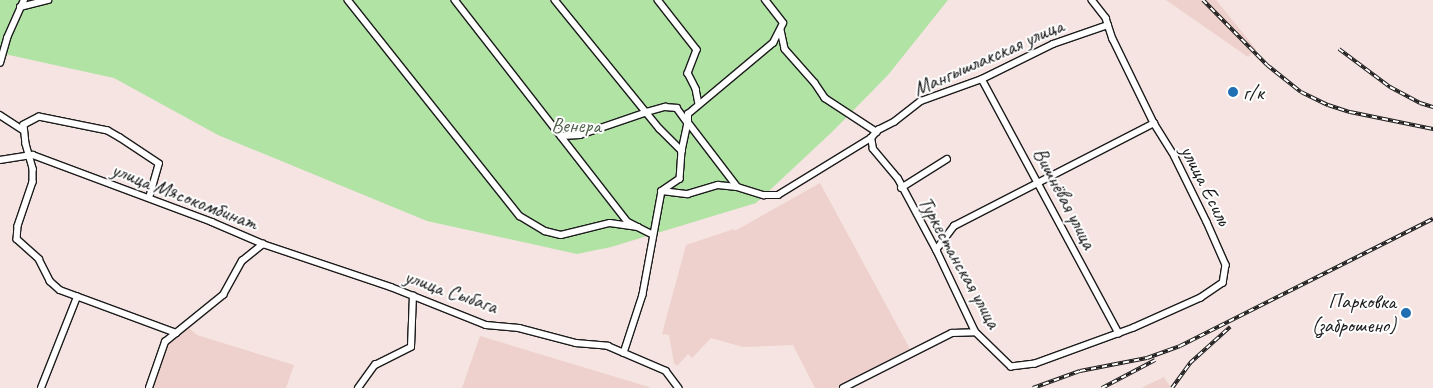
<!DOCTYPE html>
<html>
<head>
<meta charset="utf-8">
<style>
	body { margin:0 }
	#map { position:relative; width:1433px; height:388px; overflow:hidden; background:#f5e4e1; font-family:Caveat,sans-serif }
	div>[style] { position:absolute }
	[style*='--x'] { left:calc(var(--x)*1px); top:calc(var(--y)*1px); width:calc(var(--w)*1px); rotate:calc(var(--a)*1deg) }
	.built>* { inset:0; background:#eed1cc }
	.green>* { inset:0; background:#b0e3a4 }
	.roads { filter:drop-shadow(1px 0 #1c1c1c) drop-shadow(-1px 0 #1c1c1c) drop-shadow(0 1px #1c1c1c) drop-shadow(0 -1px #1c1c1c) }
	.minor>* { height:5.5px; margin:-2.75px; padding:0 2.75px; transform-origin:2.75px; border-radius:2.75px; background:#fff }
	.rail>* { height:4px; margin-top:-2px; transform-origin:0; background:repeating-linear-gradient(90deg,#fff 0 5.5px,#1c1c1c 0 11px); box-sizing:border-box; border-block:1px solid #1c1c1c }
	.dots>* { width:14px; height:14px; translate:-50% -50%; box-sizing:border-box; border:2px solid #fff; border-radius:50% }
	span { translate:-50% -50%; white-space:nowrap; text-align:center; line-height:1.15; -webkit-text-stroke:4px #fff; paint-order:stroke }
	.street-label { font-size:21px; color:#1c1c1c }
	.poi-label { font-size:21px; color:#1c1c1c }
	.left { translate:0 -50%; text-align:left }
	.right { translate:-100% -50%; text-align:right }
	.park-label { font-size:21px; color:#50624c }
</style>
</head>
<body>
<div id="map">
	<div class="built">
		<i style="clip-path:polygon(1166px 0,1216px 0,1256px 49px,1248px 57px)"></i>
		<i style="clip-path:polygon(820px 183px,910px 349px,836px 388px,815px 388px,793px 345px,743px 347px,711px 338px,692px 358px,688px 354px,677px 366px,674px 363px,669px 335px,662px 334px,686px 245px,734px 229px,735px 231px)"></i>
		<i style="clip-path:polygon(188px 327px,197px 335px,294px 365px,286px 388px,151px 388px,168px 344px)"></i>
		<i style="clip-path:polygon(480px 336px,649px 387px,650px 388px,462px 388px)"></i>
		<i style="clip-path:polygon(1164px 377px,1171px 388px,1141px 388px)"></i>
	</div>
	<div class="green">
		<i style="clip-path:polygon(0 0,948px 0,888px 75px,833px 131px,756px 203px,611px 247px,577px 254px,427px 221px,218px 135px,114px 78px,0 53px)"></i>
	</div>
	<div class="roads">
		<div class="minor">
			<i style="--x:348;--y:0;--w:276;--a:51.5"></i>
			<i style="--x:520;--y:216;--w:29;--a:31"></i>
			<i style="--x:545;--y:231;--w:16;--a:14"></i>
			<i style="--x:561;--y:235;--w:50;--a:-13.8"></i>
			<i style="--x:610;--y:223;--w:28;--a:8"></i>
			<i style="--x:455;--y:0;--w:281;--a:52.1"></i>
			<i style="--x:628;--y:222;--w:28;--a:27"></i>
			<i style="--x:555;--y:0;--w:166;--a:50.9"></i>
			<i style="--x:660;--y:129;--w:31;--a:45"></i>
			<i style="--x:682;--y:151;--w:28;--a:94"></i>
			<i style="--x:680;--y:179;--w:22;--a:146"></i>
			<i style="--x:662;--y:191;--w:106;--a:100.4"></i>
			<i style="--x:643;--y:295;--w:61;--a:108.1"></i>
			<i style="--x:658;--y:0;--w:63;--a:52"></i>
			<i style="--x:697;--y:50;--w:25;--a:111"></i>
			<i style="--x:688;--y:73;--w:18;--a:63"></i>
			<i style="--x:696;--y:89;--w:15;--a:79"></i>
			<i style="--x:1092;--y:0;--w:23;--a:52"></i>
			<i style="--x:1106;--y:18;--w:22;--a:72"></i>
			<i style="--x:1113;--y:39;--w:93;--a:64"></i>
			<i style="--x:1154;--y:123;--w:40;--a:58"></i>
			<i style="--x:1175;--y:157;--w:72;--a:63.8"></i>
			<i style="--x:1207;--y:222;--w:47;--a:66.2"></i>
			<i style="--x:1226;--y:265;--w:18;--a:99"></i>
			<i style="--x:1223;--y:283;--w:27;--a:146"></i>
			<i style="--x:1201;--y:298;--w:73;--a:155.9"></i>
			<i style="--x:1134;--y:328;--w:105;--a:160"></i>
			<i style="--x:1035;--y:364;--w:24;--a:173"></i>
			<i style="--x:1011;--y:367;--w:50;--a:-135.8"></i>
			<i style="--x:975;--y:332;--w:89;--a:-115.4"></i>
			<i style="--x:937;--y:252;--w:83;--a:-118.1"></i>
			<i style="--x:898;--y:179;--w:39;--a:-130"></i>
			<i style="--x:873;--y:149;--w:11;--a:-100"></i>
			<i style="--x:871;--y:138;--w:11;--a:-49"></i>
			<i style="--x:878;--y:130;--w:18;--a:-27"></i>
			<i style="--x:894;--y:122;--w:34;--a:-38"></i>
			<i style="--x:921;--y:101;--w:65;--a:-19.8"></i>
			<i style="--x:982;--y:79;--w:79;--a:-26.2"></i>
			<i style="--x:1053;--y:44;--w:58;--a:-19.1"></i>
			<i style="--x:20;--y:7;--w:29;--a:-14"></i>
			<i style="--x:781;--y:30;--w:19;--a:78"></i>
			<i style="--x:785;--y:49;--w:45;--a:48.6"></i>
			<i style="--x:815;--y:83;--w:18;--a:56"></i>
			<i style="--x:825;--y:98;--w:62;--a:33.2"></i>
			<i style="--x:0;--y:63;--w:26;--a:-74"></i>
			<i style="--x:7;--y:38;--w:42;--a:-65.9"></i>
			<i style="--x:982;--y:79;--w:289;--a:61.7"></i>
			<i style="--x:0;--y:115;--w:27;--a:33"></i>
			<i style="--x:561;--y:136;--w:19;--a:-3"></i>
			<i style="--x:580;--y:135;--w:71;--a:-18.9"></i>
			<i style="--x:647;--y:112;--w:19;--a:-16"></i>
			<i style="--x:665;--y:107;--w:12;--a:5"></i>
			<i style="--x:677;--y:108;--w:19;--a:54"></i>
			<i style="--x:688;--y:123;--w:29;--a:102"></i>
			<i style="--x:0;--y:160;--w:33;--a:-9"></i>
			<i style="--x:33;--y:155;--w:191;--a:20.5"></i>
			<i style="--x:212;--y:222;--w:56;--a:23.3"></i>
			<i style="--x:263;--y:244;--w:135;--a:18.6"></i>
			<i style="--x:391;--y:287;--w:102;--a:21.8"></i>
			<i style="--x:486;--y:325;--w:33;--a:5"></i>
			<i style="--x:519;--y:328;--w:59;--a:14.7"></i>
			<i style="--x:576;--y:343;--w:32;--a:5"></i>
			<i style="--x:608;--y:346;--w:63;--a:23.3"></i>
			<i style="--x:666;--y:371;--w:21;--a:53"></i>
			<i style="--x:737;--y:187;--w:81;--a:-127.4"></i>
			<i style="--x:688;--y:123;--w:9;--a:-90"></i>
			<i style="--x:688;--y:114;--w:111;--a:-39.9"></i>
			<i style="--x:773;--y:43;--w:22;--a:-63"></i>
			<i style="--x:783;--y:23;--w:29;--a:-128"></i>
			<i style="--x:901;--y:188;--w:54;--a:-32.2"></i>
			<i style="--x:662;--y:191;--w:26;--a:7"></i>
			<i style="--x:688;--y:194;--w:31;--a:-17"></i>
			<i style="--x:718;--y:185;--w:19;--a:6"></i>
			<i style="--x:737;--y:187;--w:28;--a:17"></i>
			<i style="--x:764;--y:195;--w:14;--a:0"></i>
			<i style="--x:778;--y:195;--w:109;--a:-31.5"></i>
			<i style="--x:149;--y:198;--w:35;--a:-74"></i>
			<i style="--x:159;--y:164;--w:47;--a:-146.3"></i>
			<i style="--x:120;--y:138;--w:14;--a:-150"></i>
			<i style="--x:108;--y:131;--w:70;--a:-168.5"></i>
			<i style="--x:39;--y:117;--w:17;--a:152"></i>
			<i style="--x:24;--y:125;--w:19;--a:84"></i>
			<i style="--x:26;--y:144;--w:26;--a:74"></i>
			<i style="--x:33;--y:169;--w:13;--a:90"></i>
			<i style="--x:33;--y:182;--w:46;--a:108.8"></i>
			<i style="--x:18;--y:226;--w:13;--a:94"></i>
			<i style="--x:17;--y:239;--w:30;--a:42"></i>
			<i style="--x:39;--y:259;--w:25;--a:63"></i>
			<i style="--x:50;--y:281;--w:13;--a:42"></i>
			<i style="--x:60;--y:290;--w:124;--a:20.3"></i>
			<i style="--x:936;--y:250;--w:30;--a:-53"></i>
			<i style="--x:954;--y:226;--w:225;--a:-27.2"></i>
			<i style="--x:41;--y:388;--w:98;--a:-68.4"></i>
			<i style="--x:149;--y:388;--w:49;--a:-70.8"></i>
			<i style="--x:165;--y:342;--w:75;--a:-39"></i>
			<i style="--x:223;--y:295;--w:39;--a:-61"></i>
			<i style="--x:242;--y:261;--w:27;--a:-39"></i>
			<i style="--x:358;--y:388;--w:29;--a:-54"></i>
			<i style="--x:375;--y:365;--w:40;--a:-26.6"></i>
			<i style="--x:411;--y:347;--w:51;--a:-87.8"></i>
			<i style="--x:843;--y:388;--w:122;--a:-26.8"></i>
			<i style="--x:952;--y:333;--w:23;--a:-2"></i>
		</div>
	</div>
	<div class="rail">
		<i style="--x:1203;--y:0;--w:91;--a:45.4"></i>
		<i style="--x:1267;--y:65;--w:43;--a:38.5"></i>
		<i style="--x:1301;--y:92;--w:30;--a:26"></i>
		<i style="--x:1328;--y:105;--w:23;--a:18"></i>
		<i style="--x:1350;--y:112;--w:85;--a:11.6"></i>
		<i style="--x:1339;--y:49;--w:64;--a:36.7"></i>
		<i style="--x:1390;--y:87;--w:34;--a:28"></i>
		<i style="--x:1420;--y:103;--w:14;--a:17"></i>
		<i style="--x:1033;--y:388;--w:50;--a:-19.9"></i>
		<i style="--x:1080;--y:371;--w:68;--a:-11"></i>
		<i style="--x:1147;--y:358;--w:35;--a:-20"></i>
		<i style="--x:1180;--y:346;--w:283;--a:-26.7"></i>
		<i style="--x:1102;--y:388;--w:60;--a:-27.8"></i>
		<i style="--x:1172;--y:388;--w:31;--a:-54"></i>
		<i style="--x:1190;--y:363;--w:54;--a:-42"></i>
	</div>
	<div class="dots">
		<i style="left:1233px;top:92px;background:#1f6fb2"></i>
		<i style="left:1406px;top:313px;background:#1f6fb2"></i>
	</div>
	<div class="street-label">
		<span style="left:988px;top:57px;rotate:-24deg">Мангышлакская улица</span>
		<span style="left:1206px;top:185px;rotate:63deg">улица Есиль</span>
		<span style="left:185px;top:196px;rotate:21deg">улица Мясокомбинат</span>
		<span style="left:1065px;top:198px;rotate:62deg">Вишнёвая улица</span>
		<span style="left:960px;top:262px;rotate:61deg">Туркестанская улица</span>
		<span style="left:451px;top:291px;rotate:19deg">улица Сыбага</span>
	</div>
	<div class="poi-label">
		<span class="left" style="left:1243px;top:92px">г/к</span>
		<span class="right" style="left:1396px;top:313px">Парковка<br>(заброшено)</span>
	</div>
	<div class="park-label">
		<span style="left:576px;top:125px">Венера</span>
	</div>
</div>
</body>
</html>
